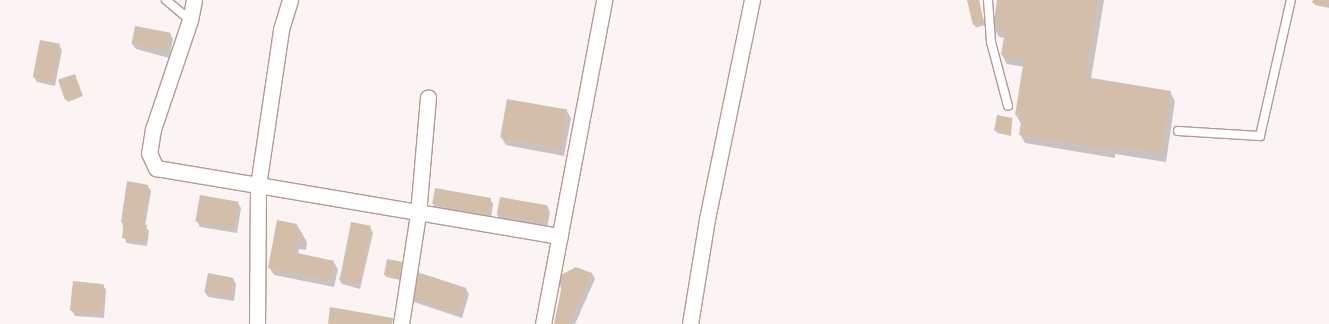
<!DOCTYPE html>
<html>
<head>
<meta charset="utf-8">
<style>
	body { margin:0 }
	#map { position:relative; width:1329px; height:324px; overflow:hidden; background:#fbf4f3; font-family:Karla,sans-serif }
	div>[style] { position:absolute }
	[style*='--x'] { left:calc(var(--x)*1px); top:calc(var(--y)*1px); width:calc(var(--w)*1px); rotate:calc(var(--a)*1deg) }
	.shadow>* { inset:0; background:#0003; transform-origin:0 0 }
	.building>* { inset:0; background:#d3beaa; transform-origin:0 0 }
	.roads { filter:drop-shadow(1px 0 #b69990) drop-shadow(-1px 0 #b69990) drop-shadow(0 1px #b69990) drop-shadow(0 -1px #b69990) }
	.lane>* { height:8px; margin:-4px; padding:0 4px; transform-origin:4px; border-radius:4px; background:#fff }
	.street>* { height:15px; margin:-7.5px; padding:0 7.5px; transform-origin:7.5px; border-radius:7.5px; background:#fff }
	span { translate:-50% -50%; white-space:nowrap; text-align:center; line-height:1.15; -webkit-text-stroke:3px #fff; paint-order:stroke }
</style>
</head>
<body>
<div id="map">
	<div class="shadow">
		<i style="left:978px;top:0;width:26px;height:10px;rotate:74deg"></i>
		<i style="clip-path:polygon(999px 0,1104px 0,1091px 79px,1170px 92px,1175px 101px,1166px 162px,1115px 154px,1115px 158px,1025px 143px,1020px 134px,1021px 124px,1016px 115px,1024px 67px,1007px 64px,1002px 55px,1005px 38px,999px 37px,994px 28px)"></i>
		<i style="clip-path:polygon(1314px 0,1329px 0,1329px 8px,1315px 5px)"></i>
		<i style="clip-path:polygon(170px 33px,173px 39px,169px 58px,136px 49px,132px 44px)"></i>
		<i style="clip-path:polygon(59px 45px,62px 50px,55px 86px,37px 82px,34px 77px)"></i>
		<i style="clip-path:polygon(75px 76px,83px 96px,68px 102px,66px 99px)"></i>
		<i style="clip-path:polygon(567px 111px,571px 118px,564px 156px,506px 145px,501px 137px)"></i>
		<i style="clip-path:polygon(1012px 119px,1011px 136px,997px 133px,995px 130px)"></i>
		<i style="clip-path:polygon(148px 186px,151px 191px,145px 226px,149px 231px,147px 246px,126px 243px,122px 222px)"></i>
		<i style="clip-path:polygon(490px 199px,493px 204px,491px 219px,436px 209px,433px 204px)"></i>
		<i style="clip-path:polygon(238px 203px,241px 208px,237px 233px,200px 227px,197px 221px)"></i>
		<i style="clip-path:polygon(547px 206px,550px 212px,547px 229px,501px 221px,497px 215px)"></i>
		<i style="clip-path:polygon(297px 225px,307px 242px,306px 250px,299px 249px,298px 254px,333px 261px,338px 269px,334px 287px,274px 275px,269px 267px)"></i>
		<i style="clip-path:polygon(370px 227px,373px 233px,360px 289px,342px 284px,339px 279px)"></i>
		<i style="clip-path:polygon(402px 263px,400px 280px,386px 277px,385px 275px)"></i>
		<i style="clip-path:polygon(592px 273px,595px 279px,575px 324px,555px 324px)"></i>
		<i style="clip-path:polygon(233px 279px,236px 284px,234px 301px,208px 297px,205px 292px)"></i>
		<i style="clip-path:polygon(103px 285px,106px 290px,104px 318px,75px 316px,72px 311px)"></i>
		<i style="clip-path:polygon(466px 289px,469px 294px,462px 318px,414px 302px,410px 296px)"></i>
	</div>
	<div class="building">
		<i style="clip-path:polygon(967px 0,979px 0,984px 23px,973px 25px)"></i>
		<i style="clip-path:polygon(997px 0,1098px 0,1085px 77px,1171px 91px,1161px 153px,1111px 145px,1110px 149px,1019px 135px,1022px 116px,1015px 115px,1024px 59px,1001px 55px,1005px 30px,993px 28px)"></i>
		<i style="clip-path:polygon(1313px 0,1329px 0,1328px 6px,1312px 3px)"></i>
		<i style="left:135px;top:26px;width:36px;height:18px;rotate:11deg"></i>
		<i style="left:40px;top:40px;width:20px;height:38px;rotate:11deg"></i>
		<i style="left:75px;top:74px;width:21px;height:18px;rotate:71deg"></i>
		<i style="left:507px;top:99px;width:61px;height:39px;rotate:10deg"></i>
		<i style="left:997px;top:115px;width:16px;height:16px;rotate:11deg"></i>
		<i style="clip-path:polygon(127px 181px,148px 185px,142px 224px,147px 225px,144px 242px,122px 238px,124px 223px,121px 222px)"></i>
		<i style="left:435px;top:188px;width:57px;height:16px;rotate:10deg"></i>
		<i style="left:200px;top:195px;width:39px;height:27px;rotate:10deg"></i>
		<i style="left:500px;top:197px;width:48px;height:18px;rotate:10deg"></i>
		<i style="clip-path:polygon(277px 220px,297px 224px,296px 232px,303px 234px,302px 243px,295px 241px,293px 252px,334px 261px,330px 280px,268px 268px)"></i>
		<i style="left:351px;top:222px;width:20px;height:59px;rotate:11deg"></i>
		<i style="left:387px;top:259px;width:15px;height:16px;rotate:11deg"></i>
		<i style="clip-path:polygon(576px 267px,592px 273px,569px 324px,554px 324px,561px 290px,559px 276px)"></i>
		<i style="left:417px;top:272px;width:52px;height:26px;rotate:18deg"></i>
		<i style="left:208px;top:273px;width:26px;height:19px;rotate:11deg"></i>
		<i style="left:73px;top:281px;width:31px;height:30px;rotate:6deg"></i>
		<i style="clip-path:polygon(330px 307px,393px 318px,392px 324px,328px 324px)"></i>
	</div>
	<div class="roads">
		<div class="lane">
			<i style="--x:166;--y:0;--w:31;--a:40"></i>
			<i style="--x:988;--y:0;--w:42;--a:85.9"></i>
			<i style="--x:991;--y:42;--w:66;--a:75.1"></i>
			<i style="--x:1178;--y:131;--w:82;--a:3.5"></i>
			<i style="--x:1260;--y:136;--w:139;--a:-77.2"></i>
		</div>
		<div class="street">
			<i style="--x:194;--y:0;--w:20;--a:101"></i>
			<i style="--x:190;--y:20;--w:115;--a:108.7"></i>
			<i style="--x:153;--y:129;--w:24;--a:99"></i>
			<i style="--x:149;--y:153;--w:17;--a:65"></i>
			<i style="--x:156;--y:168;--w:103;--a:9.5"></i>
			<i style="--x:258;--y:185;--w:139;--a:90.4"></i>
			<i style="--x:290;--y:0;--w:31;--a:107"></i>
			<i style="--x:281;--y:30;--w:157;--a:98.4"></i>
			<i style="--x:258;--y:185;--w:306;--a:9.6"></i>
			<i style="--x:401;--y:324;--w:111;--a:-81.2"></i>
			<i style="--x:418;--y:214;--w:117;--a:-85.1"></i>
			<i style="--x:543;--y:324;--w:330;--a:-79.3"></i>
			<i style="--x:690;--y:324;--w:106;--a:-80.8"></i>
			<i style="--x:707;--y:219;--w:224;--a:-78.4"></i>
		</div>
	</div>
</div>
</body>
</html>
